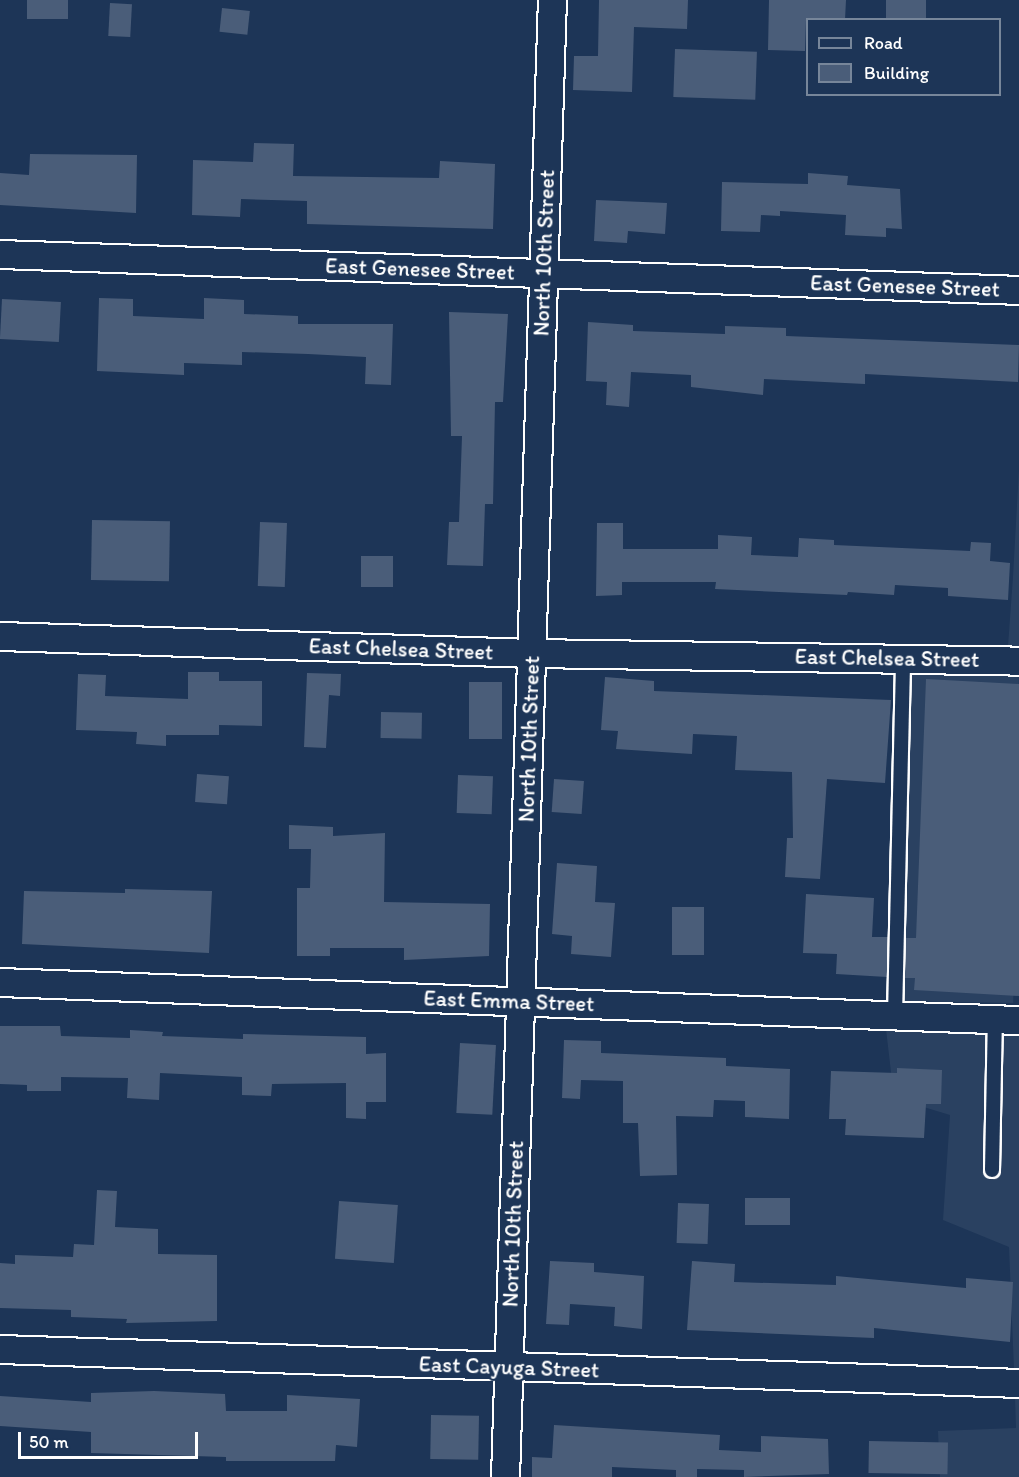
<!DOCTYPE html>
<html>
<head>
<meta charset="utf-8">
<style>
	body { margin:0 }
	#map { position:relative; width:1019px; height:1477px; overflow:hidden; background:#1d3557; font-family:Itim,sans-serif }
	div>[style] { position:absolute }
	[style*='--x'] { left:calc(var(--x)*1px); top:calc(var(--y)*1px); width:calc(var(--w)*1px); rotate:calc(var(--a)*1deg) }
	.built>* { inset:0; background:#2a4161; transform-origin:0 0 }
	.building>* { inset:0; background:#4a5d79; transform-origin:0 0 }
	.roads { filter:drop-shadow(2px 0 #fff) drop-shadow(-2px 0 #fff) drop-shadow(0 2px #fff) drop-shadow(0 -2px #fff) }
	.lane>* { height:14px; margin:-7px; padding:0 7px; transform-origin:7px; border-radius:7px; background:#1d3557 }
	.street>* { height:27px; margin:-13.5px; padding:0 13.5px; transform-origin:13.5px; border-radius:13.5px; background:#1d3557 }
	span { translate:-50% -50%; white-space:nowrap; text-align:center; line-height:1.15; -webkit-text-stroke:4.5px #1d3557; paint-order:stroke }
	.street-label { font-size:22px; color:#fff }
	.legend { position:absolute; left:806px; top:18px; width:195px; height:78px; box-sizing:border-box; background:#1d3557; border:2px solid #77869a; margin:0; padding:8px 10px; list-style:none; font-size:18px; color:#fff }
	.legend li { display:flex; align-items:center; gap:12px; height:30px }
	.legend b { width:30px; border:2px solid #77869a }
	.scale { position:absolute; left:18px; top:1432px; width:180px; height:27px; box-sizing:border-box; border:3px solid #fff; border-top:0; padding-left:8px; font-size:18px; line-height:21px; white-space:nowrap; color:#fff; -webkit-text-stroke:4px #1d3557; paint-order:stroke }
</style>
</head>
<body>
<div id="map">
	<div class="built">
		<i style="clip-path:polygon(1019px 469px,1019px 646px,1008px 646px,1013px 577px)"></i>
		<i style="left:903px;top:672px;width:116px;height:329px;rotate:1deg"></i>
		<i style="clip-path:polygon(886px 1029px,1019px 1034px,1019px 1369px,1014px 1369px,1009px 1247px,943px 1220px,950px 1115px,894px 1098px)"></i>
		<i style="clip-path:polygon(1015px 1397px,1019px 1397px,1019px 1477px,940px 1477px,938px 1431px,1016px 1428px)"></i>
	</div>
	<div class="building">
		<i style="left:27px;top:0;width:41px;height:19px"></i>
		<i style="clip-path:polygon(599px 0,688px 0,687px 29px,634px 27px,632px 92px,573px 90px,574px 56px,598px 56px)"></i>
		<i style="clip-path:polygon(769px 0,846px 0,845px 20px,806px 20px,805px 51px,768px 50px)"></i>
		<i style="left:886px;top:0;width:40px;height:20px"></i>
		<i style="left:110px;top:3px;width:22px;height:33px;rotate:3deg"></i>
		<i style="left:222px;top:8px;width:28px;height:24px;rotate:6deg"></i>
		<i style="left:675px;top:49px;width:82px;height:48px;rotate:2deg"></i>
		<i style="clip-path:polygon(254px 143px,294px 144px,293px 176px,439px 178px,440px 161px,495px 164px,493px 229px,307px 224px,307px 201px,241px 199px,240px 217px,192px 215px,193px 160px,253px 162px)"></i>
		<i style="clip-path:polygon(30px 154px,137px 155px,136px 213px,0 205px,0 173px,29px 175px)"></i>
		<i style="clip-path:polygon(808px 173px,848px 176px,847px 185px,900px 189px,902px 229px,886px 228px,886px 237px,845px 235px,846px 215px,780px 211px,780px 216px,761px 215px,760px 232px,721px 231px,722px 182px,808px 184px)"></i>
		<i style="clip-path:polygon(596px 200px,667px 203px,665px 234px,628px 231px,627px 243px,594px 241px)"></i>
		<i style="clip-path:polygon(99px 298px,133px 299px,133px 316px,204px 319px,204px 298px,244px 300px,244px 314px,298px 316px,298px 324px,393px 324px,391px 385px,365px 384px,366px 357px,308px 354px,242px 352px,242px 365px,184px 363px,184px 375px,97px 371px)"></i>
		<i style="left:2px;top:299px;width:59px;height:40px;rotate:3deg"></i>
		<i style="clip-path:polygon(449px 312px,508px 314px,503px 402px,495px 402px,493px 504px,485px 504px,483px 566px,447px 565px,449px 522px,459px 522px,462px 436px,451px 436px)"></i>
		<i style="clip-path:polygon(588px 322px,633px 325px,633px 331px,725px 334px,725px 326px,786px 328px,786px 336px,1019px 345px,1018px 382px,865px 374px,865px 384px,764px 379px,763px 395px,691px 387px,691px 375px,631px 372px,629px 407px,606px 405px,607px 382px,586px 381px)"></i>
		<i style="left:92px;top:520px;width:78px;height:60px;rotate:1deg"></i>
		<i style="left:260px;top:522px;width:27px;height:64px;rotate:2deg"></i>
		<i style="clip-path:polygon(597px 523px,623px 523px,623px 549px,718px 549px,718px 535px,752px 537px,751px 555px,798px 557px,799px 538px,834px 540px,834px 545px,970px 551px,971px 542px,991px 543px,990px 561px,1010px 563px,1008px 600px,948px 596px,948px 588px,895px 585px,894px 595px,848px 592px,847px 595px,715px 589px,716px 582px,622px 582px,622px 595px,596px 596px)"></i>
		<i style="left:361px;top:556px;width:32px;height:31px"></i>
		<i style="clip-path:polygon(188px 672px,219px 672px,219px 681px,262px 681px,262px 726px,219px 725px,219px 735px,166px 735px,166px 746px,136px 744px,137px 732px,76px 730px,78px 674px,106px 675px,105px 696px,188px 699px)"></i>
		<i style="clip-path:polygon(307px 673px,341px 674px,340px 696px,329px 695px,326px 748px,304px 747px)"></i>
		<i style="clip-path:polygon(605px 677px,654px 681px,654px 691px,891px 700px,885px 783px,827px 779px,820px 879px,785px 877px,787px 838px,793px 838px,792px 772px,735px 770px,737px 736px,693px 734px,692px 754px,616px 749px,618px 731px,601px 730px)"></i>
		<i style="clip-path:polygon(926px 679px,1019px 684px,1019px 996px,914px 990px,915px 978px,905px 978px,906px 938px,916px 938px)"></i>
		<i style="left:469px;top:682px;width:33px;height:57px"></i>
		<i style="left:381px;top:712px;width:41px;height:26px;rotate:1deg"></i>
		<i style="left:197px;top:774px;width:32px;height:28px;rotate:4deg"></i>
		<i style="left:458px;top:775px;width:35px;height:38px;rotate:2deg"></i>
		<i style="left:554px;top:779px;width:30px;height:33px;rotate:4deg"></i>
		<i style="clip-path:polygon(289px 825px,333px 827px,333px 836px,385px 833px,384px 902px,490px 904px,489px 956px,404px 960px,404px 948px,330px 948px,330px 956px,297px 956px,297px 888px,310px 888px,311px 849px,289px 849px)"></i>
		<i style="clip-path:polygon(557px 863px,597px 866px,595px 902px,615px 903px,611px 957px,571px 954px,572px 936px,552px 934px)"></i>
		<i style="clip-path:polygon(125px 889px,212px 891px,209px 953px,22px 944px,24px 891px,125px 893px)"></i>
		<i style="clip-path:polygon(806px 894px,874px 898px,872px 937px,888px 937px,887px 977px,836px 974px,837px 954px,803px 953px)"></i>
		<i style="left:672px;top:907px;width:32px;height:48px"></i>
		<i style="clip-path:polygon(0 1026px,60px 1026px,61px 1036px,130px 1038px,130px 1030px,163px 1032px,162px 1036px,243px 1039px,243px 1034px,366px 1037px,366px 1054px,386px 1053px,386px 1102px,366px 1102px,366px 1119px,346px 1118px,346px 1083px,272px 1084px,271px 1096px,242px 1095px,242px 1077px,160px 1073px,159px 1100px,127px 1098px,128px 1078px,61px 1077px,61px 1091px,27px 1091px,27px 1085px,0 1084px)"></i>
		<i style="clip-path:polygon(564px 1040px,601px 1041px,601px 1053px,726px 1058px,726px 1066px,790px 1069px,789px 1119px,745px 1117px,745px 1101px,714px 1100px,713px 1117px,676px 1116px,677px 1175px,640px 1176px,638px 1123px,623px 1123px,623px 1081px,581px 1080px,580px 1099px,562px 1098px)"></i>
		<i style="left:460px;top:1043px;width:36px;height:70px;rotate:3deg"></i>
		<i style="clip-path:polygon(897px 1068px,942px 1070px,941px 1104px,926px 1104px,924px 1138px,845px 1135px,846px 1119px,829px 1119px,831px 1071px,897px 1073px)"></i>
		<i style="clip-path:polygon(97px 1190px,117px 1191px,115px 1227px,158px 1229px,158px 1254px,217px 1255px,217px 1321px,126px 1323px,127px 1319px,71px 1317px,71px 1310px,0 1308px,0 1263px,15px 1264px,15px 1255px,73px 1257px,74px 1244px,94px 1245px)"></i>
		<i style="left:745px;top:1198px;width:45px;height:27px"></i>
		<i style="left:339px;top:1201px;width:59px;height:58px;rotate:4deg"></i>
		<i style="left:678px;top:1203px;width:31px;height:40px;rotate:2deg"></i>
		<i style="clip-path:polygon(550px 1261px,594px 1263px,594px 1272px,644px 1276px,642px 1329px,614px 1326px,615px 1307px,570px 1304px,569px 1325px,546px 1324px)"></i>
		<i style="clip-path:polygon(692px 1261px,735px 1264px,734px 1282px,836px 1285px,836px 1276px,966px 1288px,966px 1278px,1013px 1282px,1010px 1342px,874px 1328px,874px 1338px,687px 1330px)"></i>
		<i style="clip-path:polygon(154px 1391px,225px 1394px,226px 1411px,287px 1411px,287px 1395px,360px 1399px,357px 1447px,336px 1445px,335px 1461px,226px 1461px,226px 1457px,91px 1453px,91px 1432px,0 1426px,0 1396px,91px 1402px,91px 1393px)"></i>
		<i style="left:431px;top:1415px;width:48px;height:44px;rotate:1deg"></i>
		<i style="clip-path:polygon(554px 1425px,720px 1435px,719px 1450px,761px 1452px,761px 1436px,828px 1439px,829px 1474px,744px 1477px,744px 1470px,697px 1469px,697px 1477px,676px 1477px,676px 1470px,612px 1467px,612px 1477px,532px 1477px,532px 1457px,552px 1458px)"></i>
		<i style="left:869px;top:1441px;width:79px;height:32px;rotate:1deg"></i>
	</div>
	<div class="roads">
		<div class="lane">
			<i style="--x:895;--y:1016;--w:358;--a:-88.7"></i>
			<i style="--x:992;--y:1170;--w:151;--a:-88.9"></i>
		</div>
		<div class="street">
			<i style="--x:0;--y:254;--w:1020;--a:2.02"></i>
			<i style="--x:0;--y:636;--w:532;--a:1.83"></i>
			<i style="--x:532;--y:653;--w:487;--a:0.9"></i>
			<i style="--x:0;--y:982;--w:1020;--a:2.14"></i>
			<i style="--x:0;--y:1349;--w:1020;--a:1.91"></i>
			<i style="--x:505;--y:1477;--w:1478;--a:-88.18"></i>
		</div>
	</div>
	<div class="street-label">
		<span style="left:544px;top:253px;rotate:-88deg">North 10th Street</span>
		<span style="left:420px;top:269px;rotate:2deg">East Genesee Street</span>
		<span style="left:905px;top:286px;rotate:2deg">East Genesee Street</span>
		<span style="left:401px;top:649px;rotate:2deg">East Chelsea Street</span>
		<span style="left:887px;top:658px;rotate:1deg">East Chelsea Street</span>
		<span style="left:529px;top:739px;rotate:-88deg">North 10th Street</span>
		<span style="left:509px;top:1001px;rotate:2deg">East Emma Street</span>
		<span style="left:513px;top:1224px;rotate:-88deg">North 10th Street</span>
		<span style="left:509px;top:1367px;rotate:2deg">East Cayuga Street</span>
	</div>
	<ul class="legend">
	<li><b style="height:8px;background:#1d3557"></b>Road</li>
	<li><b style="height:16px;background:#4a5d79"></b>Building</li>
	</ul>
	<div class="scale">50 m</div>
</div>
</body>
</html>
